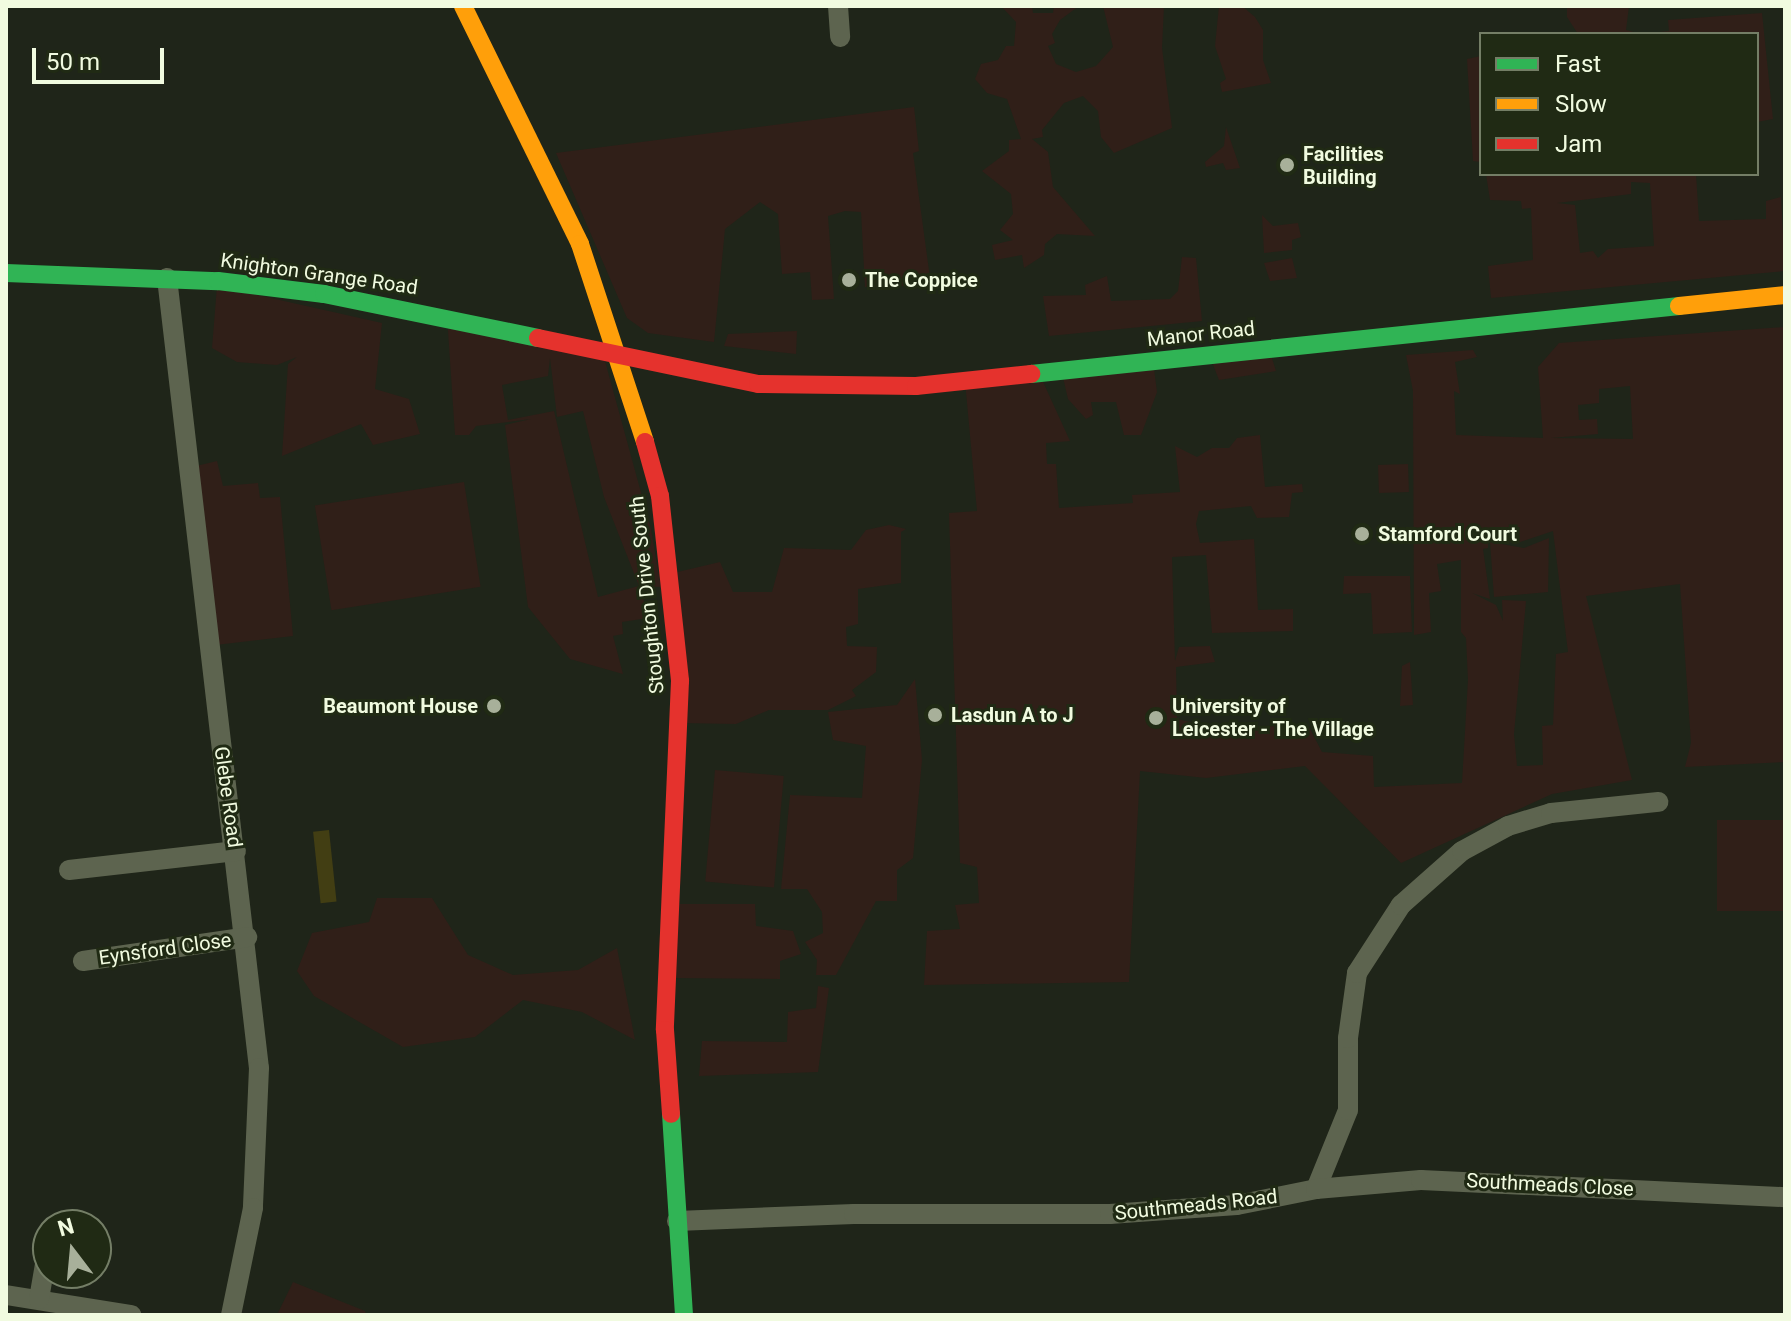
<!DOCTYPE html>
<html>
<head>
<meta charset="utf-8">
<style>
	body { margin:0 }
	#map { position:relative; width:1791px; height:1321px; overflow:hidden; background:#1f2519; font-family:Roboto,sans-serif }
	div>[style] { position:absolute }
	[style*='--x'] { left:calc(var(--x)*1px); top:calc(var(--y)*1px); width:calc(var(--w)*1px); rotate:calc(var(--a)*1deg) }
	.green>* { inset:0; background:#301f18; transform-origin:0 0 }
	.water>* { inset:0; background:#423e13; transform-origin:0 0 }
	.street>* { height:20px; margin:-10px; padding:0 10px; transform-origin:10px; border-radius:10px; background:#5d644f }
	.fast>* { height:18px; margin:-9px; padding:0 9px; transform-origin:9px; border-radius:9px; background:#30b455 }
	.slow>* { height:18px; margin:-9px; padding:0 9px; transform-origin:9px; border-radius:9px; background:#ff9f0a }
	.jam>* { height:18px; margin:-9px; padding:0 9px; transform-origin:9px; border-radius:9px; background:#e5322d }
	.dots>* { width:22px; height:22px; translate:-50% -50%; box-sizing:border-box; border:4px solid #202a14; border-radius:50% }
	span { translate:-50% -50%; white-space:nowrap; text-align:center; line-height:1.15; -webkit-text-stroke:6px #202a14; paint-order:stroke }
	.poi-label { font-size:20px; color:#f1fbe0; font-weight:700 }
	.left { translate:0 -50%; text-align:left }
	.right { translate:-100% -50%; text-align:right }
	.street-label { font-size:20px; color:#f1fbe0 }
	.frame { position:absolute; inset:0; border:8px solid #f1fbe0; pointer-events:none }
	.legend { position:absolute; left:1479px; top:32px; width:280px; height:144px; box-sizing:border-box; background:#202a14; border:2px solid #747e66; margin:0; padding:10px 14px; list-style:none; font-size:24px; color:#f1fbe0 }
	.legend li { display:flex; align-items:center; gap:16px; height:40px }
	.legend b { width:40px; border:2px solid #747e66 }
	.north { position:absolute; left:32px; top:1209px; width:80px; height:80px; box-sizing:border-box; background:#202a14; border:2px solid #747e66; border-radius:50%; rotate:344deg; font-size:22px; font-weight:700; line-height:32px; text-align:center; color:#f1fbe0 }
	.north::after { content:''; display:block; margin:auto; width:28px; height:36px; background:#a8b09a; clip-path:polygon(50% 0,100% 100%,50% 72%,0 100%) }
	.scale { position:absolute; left:32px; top:48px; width:132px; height:36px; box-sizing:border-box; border:4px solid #f1fbe0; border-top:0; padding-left:10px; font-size:24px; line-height:28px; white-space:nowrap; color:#f1fbe0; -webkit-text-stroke:6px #202a14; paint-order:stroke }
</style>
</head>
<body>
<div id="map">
	<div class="green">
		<i style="clip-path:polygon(1001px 6px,1032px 6px,1033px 13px,1053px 13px,1054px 6px,1079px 6px,1060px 20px,1052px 34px,1055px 43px,1048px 46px,1056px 64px,1076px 72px,1096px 66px,1113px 47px,1103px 6px,1164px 6px,1162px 48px,1172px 128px,1114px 153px,1101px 137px,1098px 111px,1083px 96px,1064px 103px,1042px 130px,1043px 137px,1032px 139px,1048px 152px,1053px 187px,1095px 236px,1057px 234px,1045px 244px,1044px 255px,1024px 268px,1022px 255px,995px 260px,992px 245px,1013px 240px,1000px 230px,1013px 214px,1011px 194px,982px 171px,1009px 151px,1009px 140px,1021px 139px,1007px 99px,987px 93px,975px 79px,981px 64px,998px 60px,1006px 46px,1014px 46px,1016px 22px)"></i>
		<i style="clip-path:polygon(1219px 6px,1242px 6px,1255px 17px,1263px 30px,1263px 60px,1271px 83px,1222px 92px,1220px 83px,1226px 79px,1215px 46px)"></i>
		<i style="clip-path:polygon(1567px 6px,1629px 6px,1626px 30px,1641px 34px,1669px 31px,1668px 20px,1762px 13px,1773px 119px,1757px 122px,1757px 34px,1578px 34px,1567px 17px)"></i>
		<i style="clip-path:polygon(1481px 56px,1481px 162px,1473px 161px,1467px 59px)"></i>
		<i style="clip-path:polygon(914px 107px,919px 151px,913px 153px,931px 285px,865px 287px,861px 212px,845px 211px,828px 216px,834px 299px,812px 300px,810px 272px,782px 274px,778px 214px,760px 202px,725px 229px,714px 342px,648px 333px,627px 318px,556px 153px)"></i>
		<i style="clip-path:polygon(1226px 127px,1240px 168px,1226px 170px,1223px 163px,1206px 167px,1205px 162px,1224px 146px)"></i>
		<i style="clip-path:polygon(evenodd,1486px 174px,1696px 174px,1699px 221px,1766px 219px,1766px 201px,1781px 197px,1785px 271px,1491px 298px,1488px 266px,1533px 260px,1531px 208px,1522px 209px,1521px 201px,1490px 200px,1486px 174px,1631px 182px,1650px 183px,1654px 246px,1608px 249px,1598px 258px,1593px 251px,1580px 253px,1575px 205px,1557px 203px,1631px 194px,1631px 182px)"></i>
		<i style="clip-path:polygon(1262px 215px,1273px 226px,1298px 223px,1301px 237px,1292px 240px,1292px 250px,1264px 253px)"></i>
		<i style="clip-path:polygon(1182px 257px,1196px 258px,1202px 321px,1049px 336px,1043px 296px,1086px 295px,1085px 285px,1107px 276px,1111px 301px,1170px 299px,1178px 291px)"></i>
		<i style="clip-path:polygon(1292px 258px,1297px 278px,1270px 281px,1264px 263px)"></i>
		<i style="clip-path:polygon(217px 286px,382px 323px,375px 389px,409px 399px,420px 434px,373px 445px,361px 424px,282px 456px,288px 364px,297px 357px,277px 365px,237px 362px,212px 348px)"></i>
		<i style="clip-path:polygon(evenodd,447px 316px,605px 361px,651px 529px,661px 587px,640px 586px,648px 618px,622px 622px,623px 634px,613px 636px,623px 674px,570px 659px,528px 607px,505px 425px,531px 419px,476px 426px,469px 435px,455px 435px,447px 316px,550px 358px,557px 417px,583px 411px,604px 497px,639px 586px,598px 597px,554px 411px,508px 420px,502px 385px,548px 376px,550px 358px)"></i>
		<i style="clip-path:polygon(evenodd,1785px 327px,1785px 762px,1685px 767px,1691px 743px,1680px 584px,1586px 596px,1632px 780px,1552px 794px,1401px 863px,1305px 766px,1206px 778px,1140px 771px,1129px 982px,924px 985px,927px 931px,960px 929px,955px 905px,979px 903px,977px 867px,960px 863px,949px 513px,977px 511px,965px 381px,1039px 373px,1070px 441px,1046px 443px,1047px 464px,1056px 464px,1059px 508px,1133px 503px,1132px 495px,1180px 492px,1175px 446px,1197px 457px,1212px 448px,1229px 448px,1237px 438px,1260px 435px,1265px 487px,1302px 484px,1303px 492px,1292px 493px,1289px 517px,1257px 518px,1251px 506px,1199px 511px,1196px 524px,1200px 543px,1254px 539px,1258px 610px,1293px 609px,1293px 631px,1212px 633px,1206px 555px,1172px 557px,1175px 661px,1179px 647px,1210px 646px,1215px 662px,1176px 667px,1177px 719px,1216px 728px,1308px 725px,1322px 752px,1373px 756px,1374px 787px,1462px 783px,1468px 680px,1466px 638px,1461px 632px,1461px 560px,1437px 564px,1441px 591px,1429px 593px,1431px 632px,1414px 635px,1413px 391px,1406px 355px,1473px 350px,1477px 357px,1455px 362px,1460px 394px,1454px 391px,1456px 435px,1543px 438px,1538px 367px,1559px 343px,1785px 327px,1630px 386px,1633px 439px,1551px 438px,1598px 434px,1597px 419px,1579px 420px,1578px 405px,1599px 403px,1599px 389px,1630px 386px,1785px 327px,1553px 531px,1568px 652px,1556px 654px,1553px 725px,1542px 726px,1543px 765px,1517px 766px,1514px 734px,1526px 601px,1502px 600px,1503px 621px,1496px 605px,1472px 593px,1490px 599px,1483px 549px,1488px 548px,1488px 539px,1520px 542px,1553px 531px)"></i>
		<i style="clip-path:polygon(797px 331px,796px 354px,724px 346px,728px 334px)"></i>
		<i style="clip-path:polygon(1270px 352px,1276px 371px,1219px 380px,1210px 357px)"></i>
		<i style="clip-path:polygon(1153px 361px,1157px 392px,1141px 435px,1124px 435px,1116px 402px,1091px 402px,1093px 415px,1086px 419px,1068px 399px,1062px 373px)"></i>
		<i style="clip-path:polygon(217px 461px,223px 486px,258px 483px,260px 498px,280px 497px,293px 636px,207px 646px,188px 468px)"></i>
		<i style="left:1408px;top:464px;width:28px;height:30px;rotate:88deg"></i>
		<i style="left:464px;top:482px;width:106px;height:151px;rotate:81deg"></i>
		<i style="clip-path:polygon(889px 525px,906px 529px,901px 532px,901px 583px,858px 589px,858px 624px,846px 627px,847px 646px,877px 647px,876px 672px,852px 690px,856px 696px,828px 710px,769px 710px,736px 724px,679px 723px,669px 574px,720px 562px,733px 592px,772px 592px,784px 548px,851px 550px,866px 530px)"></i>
		<i style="clip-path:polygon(1549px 538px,1548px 592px,1494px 597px,1490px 542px,1524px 548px)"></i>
		<i style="clip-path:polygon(1344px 576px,1410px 576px,1412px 632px,1373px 634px,1371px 593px,1343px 594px)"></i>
		<i style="clip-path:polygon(1410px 662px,1413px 705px,1400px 706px,1402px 666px)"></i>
		<i style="clip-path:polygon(915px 679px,922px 760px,913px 858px,897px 870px,897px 901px,876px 901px,836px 975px,816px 975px,817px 960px,805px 942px,823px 933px,822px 912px,807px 889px,781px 889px,790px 795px,862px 798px,866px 746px,833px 740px,828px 712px,897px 705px)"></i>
		<i style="left:715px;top:770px;width:69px;height:112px;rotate:5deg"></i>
		<i style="left:1785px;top:820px;width:91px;height:68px;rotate:90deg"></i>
		<i style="clip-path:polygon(377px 898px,432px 898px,468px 955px,513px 975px,578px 970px,617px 948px,635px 1040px,582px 1012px,523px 1000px,475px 1037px,403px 1047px,314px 996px,297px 971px,312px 933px,369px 922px)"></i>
		<i style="clip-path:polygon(675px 904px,755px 904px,756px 926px,793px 931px,801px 954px,780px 961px,780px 979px,671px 978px)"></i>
		<i style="clip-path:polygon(818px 986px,829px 988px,818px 1072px,699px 1076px,702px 1041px,787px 1042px,788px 1012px,816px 1008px)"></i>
		<i style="clip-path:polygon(293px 1282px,365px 1311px,366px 1315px,277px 1315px)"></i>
	</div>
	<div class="water">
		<i style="left:329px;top:830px;width:72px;height:16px;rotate:84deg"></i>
	</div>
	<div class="street">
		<i style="--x:838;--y:6;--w:31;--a:86"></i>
		<i style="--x:167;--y:278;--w:795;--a:83.36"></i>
		<i style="--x:259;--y:1068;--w:140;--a:92.5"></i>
		<i style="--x:253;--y:1208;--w:109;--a:101.6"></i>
		<i style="--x:69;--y:870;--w:168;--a:-6.5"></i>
		<i style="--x:83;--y:961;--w:166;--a:-8.3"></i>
		<i style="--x:1316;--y:1189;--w:85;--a:-67.9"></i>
		<i style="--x:1348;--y:1110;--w:72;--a:-90"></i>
		<i style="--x:1348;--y:1038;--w:66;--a:-82.1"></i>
		<i style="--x:1357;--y:973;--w:81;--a:-57.1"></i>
		<i style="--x:1401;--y:905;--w:81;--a:-41.5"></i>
		<i style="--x:1462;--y:851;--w:52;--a:-28.5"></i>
		<i style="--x:1508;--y:826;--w:45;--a:-16.8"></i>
		<i style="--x:1551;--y:813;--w:108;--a:-5.9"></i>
		<i style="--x:677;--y:1221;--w:177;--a:-2.3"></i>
		<i style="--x:854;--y:1214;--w:256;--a:0"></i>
		<i style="--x:1110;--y:1214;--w:127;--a:-4.1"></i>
		<i style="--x:1237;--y:1205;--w:81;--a:-11.4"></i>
		<i style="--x:1316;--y:1189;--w:105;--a:-4.9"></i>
		<i style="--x:1421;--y:1180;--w:364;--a:2.7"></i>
		<i style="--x:6;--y:1295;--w:127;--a:9.1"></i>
		<i style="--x:39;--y:1299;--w:53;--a:-80.2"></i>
	</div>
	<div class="fast">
		<i style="--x:6;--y:273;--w:212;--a:2.2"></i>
		<i style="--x:218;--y:281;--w:107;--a:7"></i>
		<i style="--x:324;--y:294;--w:218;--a:11.6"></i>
		<i style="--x:1031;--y:374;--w:652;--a:-5.99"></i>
		<i style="--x:671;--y:1114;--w:201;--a:86.3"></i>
	</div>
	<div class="slow">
		<i style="--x:463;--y:6;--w:265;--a:63.8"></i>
		<i style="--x:580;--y:244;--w:208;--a:71.8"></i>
		<i style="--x:1679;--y:306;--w:107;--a:-5.9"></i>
	</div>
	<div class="jam">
		<i style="--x:538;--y:338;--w:225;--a:11.8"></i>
		<i style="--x:758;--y:384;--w:158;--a:0.7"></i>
		<i style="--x:916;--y:386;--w:116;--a:-6"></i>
		<i style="--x:645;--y:442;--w:56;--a:74.5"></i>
		<i style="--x:660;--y:496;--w:186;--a:83.8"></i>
		<i style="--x:680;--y:681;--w:349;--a:92.5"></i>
		<i style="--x:665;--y:1030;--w:84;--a:85.9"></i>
	</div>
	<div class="dots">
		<i style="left:1287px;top:165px;background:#a8b09a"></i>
		<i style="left:849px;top:280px;background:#a8b09a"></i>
		<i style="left:1362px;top:534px;background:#a8b09a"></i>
		<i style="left:494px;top:706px;background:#a8b09a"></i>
		<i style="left:935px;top:715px;background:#a8b09a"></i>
		<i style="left:1156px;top:718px;background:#a8b09a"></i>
	</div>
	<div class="poi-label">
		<span class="left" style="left:1303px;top:166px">Facilities<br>Building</span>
		<span class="left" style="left:865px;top:280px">The Coppice</span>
		<span class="left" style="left:1378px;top:534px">Stamford Court</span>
		<span class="right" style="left:478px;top:706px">Beaumont House</span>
		<span class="left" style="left:1172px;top:718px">University of<br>Leicester - The Village</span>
		<span class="left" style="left:951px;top:715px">Lasdun A to J</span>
	</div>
	<div class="street-label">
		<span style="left:319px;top:274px;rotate:8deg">Knighton Grange Road</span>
		<span style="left:1201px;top:334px;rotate:-6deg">Manor Road</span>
		<span style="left:647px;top:595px;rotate:-96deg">Stoughton Drive South</span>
		<span style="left:228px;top:797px;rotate:82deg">Glebe Road</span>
		<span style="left:165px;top:949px;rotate:-8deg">Eynsford Close</span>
		<span style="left:1550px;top:1185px;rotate:3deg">Southmeads Close</span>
		<span style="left:1196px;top:1205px;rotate:-6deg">Southmeads Road</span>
	</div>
	<div class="frame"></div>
	<ul class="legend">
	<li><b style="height:10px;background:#30b455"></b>Fast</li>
	<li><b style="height:10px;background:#ff9f0a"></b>Slow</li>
	<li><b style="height:10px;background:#e5322d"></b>Jam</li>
	</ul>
	<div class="north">N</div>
	<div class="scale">50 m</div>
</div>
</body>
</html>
